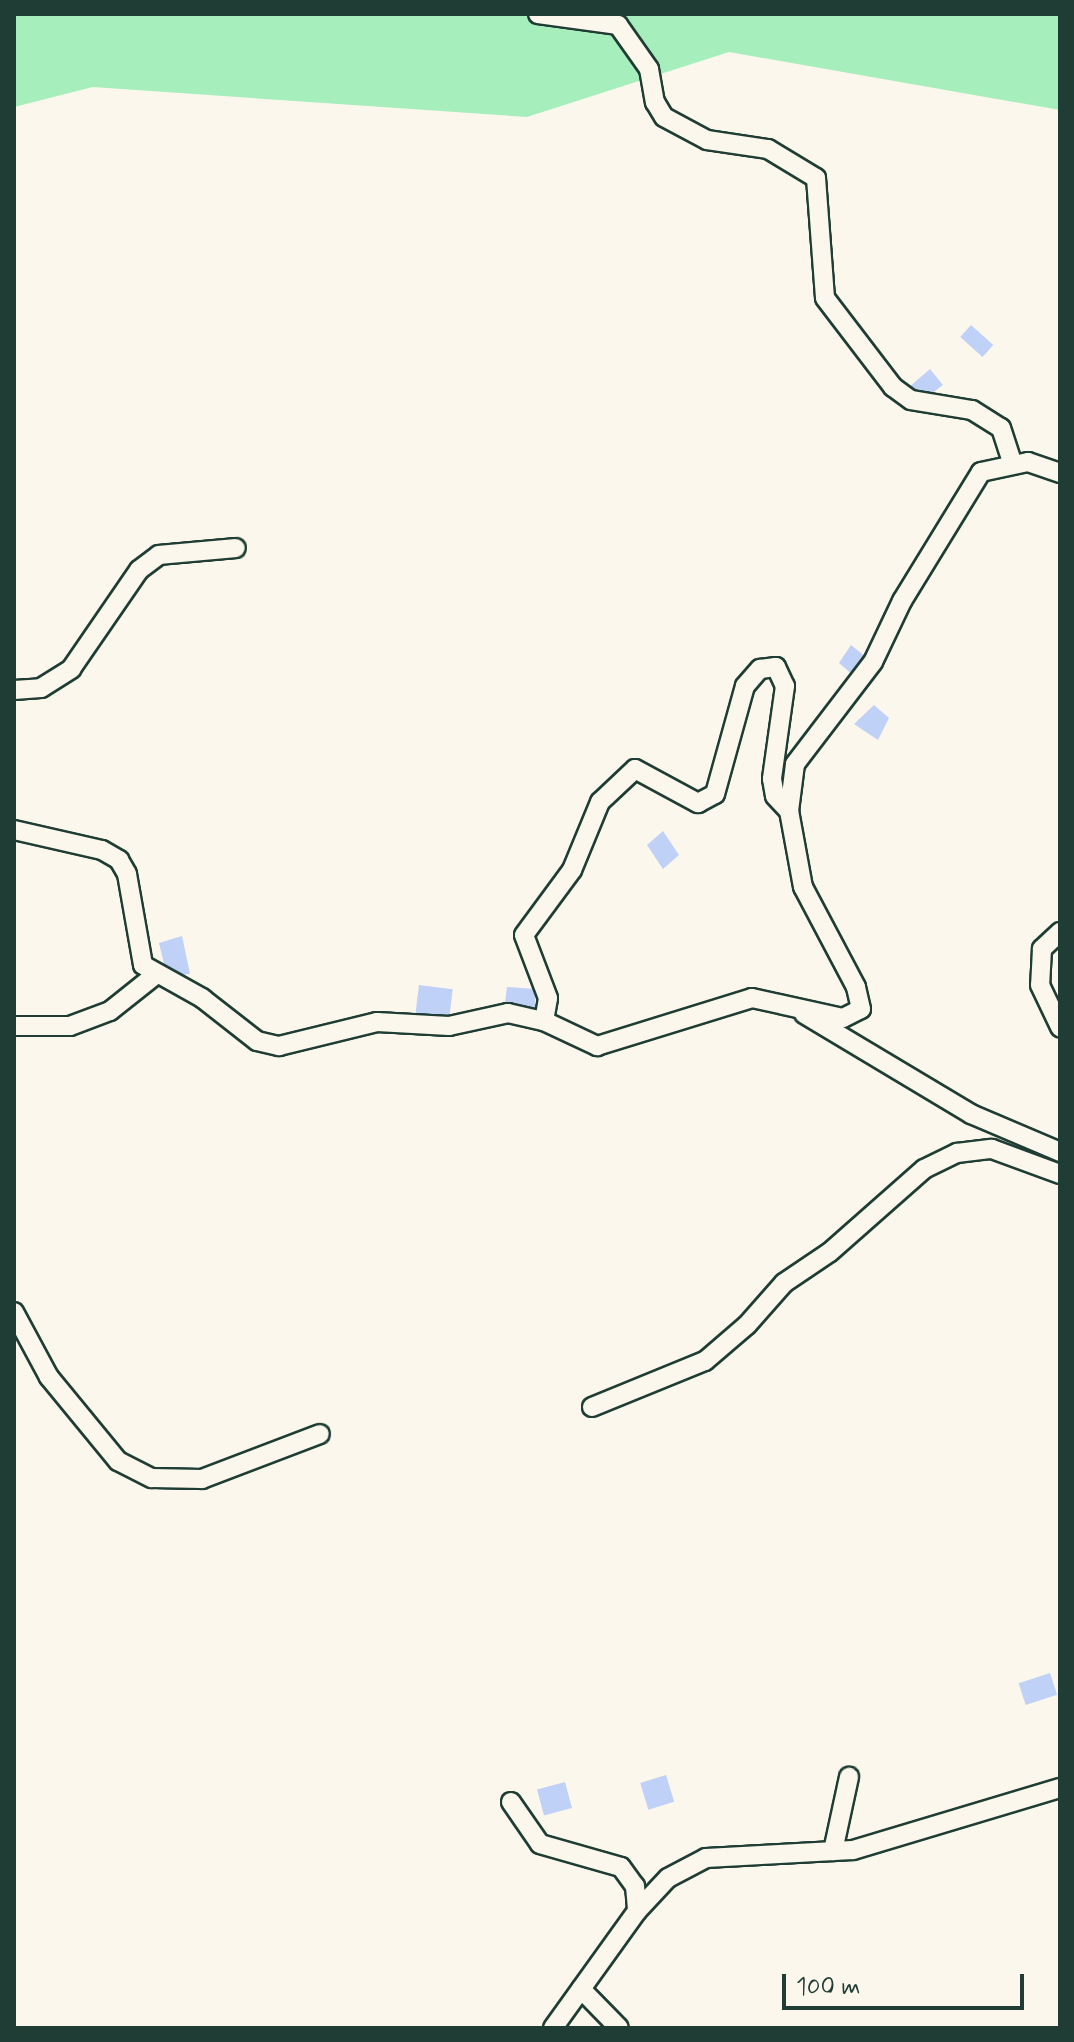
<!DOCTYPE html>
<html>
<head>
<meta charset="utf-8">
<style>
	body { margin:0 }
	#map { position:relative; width:1074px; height:2042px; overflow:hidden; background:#fbf7ec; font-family:Mynerve,sans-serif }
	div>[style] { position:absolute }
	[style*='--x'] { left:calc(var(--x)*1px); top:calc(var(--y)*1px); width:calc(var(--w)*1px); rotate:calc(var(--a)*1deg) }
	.green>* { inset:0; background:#a6eebc }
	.building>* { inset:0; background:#bfd1f6; transform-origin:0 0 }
	.roads { filter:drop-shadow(2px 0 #1f3d34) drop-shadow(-2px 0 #1f3d34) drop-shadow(0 2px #1f3d34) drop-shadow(0 -2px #1f3d34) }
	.minor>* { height:18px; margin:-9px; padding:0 9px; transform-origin:9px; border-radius:9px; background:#fbf7ec }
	span { translate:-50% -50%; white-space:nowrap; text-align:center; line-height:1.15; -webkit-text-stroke:6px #fbf7ec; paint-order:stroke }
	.frame { position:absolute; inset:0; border:16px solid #1f3d34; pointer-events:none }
	.scale { position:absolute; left:782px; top:1974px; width:242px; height:36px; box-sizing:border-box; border:4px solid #1f3d34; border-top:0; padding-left:10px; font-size:24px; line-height:28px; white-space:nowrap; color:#1f3d34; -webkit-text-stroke:6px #fbf7ec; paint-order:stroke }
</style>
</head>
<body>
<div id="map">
	<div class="green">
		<i style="clip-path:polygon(14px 14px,1060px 14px,1060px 110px,729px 52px,527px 117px,93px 87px,14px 107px)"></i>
	</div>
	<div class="building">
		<i style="left:971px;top:325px;width:30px;height:16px;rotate:42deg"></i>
		<i style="clip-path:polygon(930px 369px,943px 385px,927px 397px,909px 387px)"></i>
		<i style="clip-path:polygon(851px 645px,866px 657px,853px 675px,839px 663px)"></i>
		<i style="clip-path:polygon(874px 705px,889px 718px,878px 740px,854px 724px)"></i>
		<i style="clip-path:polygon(663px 831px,679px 855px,663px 869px,647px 845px)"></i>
		<i style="clip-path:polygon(182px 936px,190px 974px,167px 976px,159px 943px)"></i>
		<i style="left:419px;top:985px;width:34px;height:29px;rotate:7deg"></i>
		<i style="clip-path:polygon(507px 987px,535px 989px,535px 1014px,504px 1010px)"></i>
		<i style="left:1050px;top:1673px;width:23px;height:33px;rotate:72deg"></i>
		<i style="left:666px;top:1775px;width:28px;height:27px;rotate:73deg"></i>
		<i style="left:565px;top:1782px;width:27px;height:29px;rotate:75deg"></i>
	</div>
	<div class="roads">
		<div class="minor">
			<i style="--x:538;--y:14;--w:81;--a:7.8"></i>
			<i style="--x:618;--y:25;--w:54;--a:54.8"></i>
			<i style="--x:649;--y:69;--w:34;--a:80"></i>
			<i style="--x:655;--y:102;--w:17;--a:59"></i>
			<i style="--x:664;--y:117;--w:49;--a:28.1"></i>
			<i style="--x:707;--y:140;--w:62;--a:8.4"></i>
			<i style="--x:768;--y:149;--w:56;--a:31.1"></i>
			<i style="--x:816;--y:178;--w:120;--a:85.7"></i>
			<i style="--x:825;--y:298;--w:112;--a:52.6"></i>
			<i style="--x:893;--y:387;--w:22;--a:36"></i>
			<i style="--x:911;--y:400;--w:62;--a:9.3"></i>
			<i style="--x:972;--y:410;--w:34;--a:32"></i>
			<i style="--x:1001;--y:428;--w:38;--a:72"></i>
			<i style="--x:14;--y:690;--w:27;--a:-4"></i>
			<i style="--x:41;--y:688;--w:36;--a:-32"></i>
			<i style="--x:71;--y:669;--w:120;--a:-55.5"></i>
			<i style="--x:139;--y:570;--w:25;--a:-37"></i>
			<i style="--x:159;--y:555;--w:77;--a:-5.2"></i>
			<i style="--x:14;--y:830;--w:90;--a:12.8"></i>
			<i style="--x:102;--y:850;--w:20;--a:30"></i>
			<i style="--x:119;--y:860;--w:16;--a:60"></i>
			<i style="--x:127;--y:874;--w:92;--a:80"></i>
			<i style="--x:143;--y:965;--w:68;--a:29.2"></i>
			<i style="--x:202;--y:998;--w:70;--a:38"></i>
			<i style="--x:257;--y:1041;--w:23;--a:13"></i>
			<i style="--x:279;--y:1046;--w:101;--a:-13.8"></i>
			<i style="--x:377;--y:1022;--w:72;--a:3.2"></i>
			<i style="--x:449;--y:1026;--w:60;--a:-12.4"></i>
			<i style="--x:508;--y:1013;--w:37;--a:13"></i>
			<i style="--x:544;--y:1021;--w:59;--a:25.3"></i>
			<i style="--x:597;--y:1046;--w:162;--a:-17.2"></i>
			<i style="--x:752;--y:998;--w:93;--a:12.4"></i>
			<i style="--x:843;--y:1018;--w:20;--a:-27"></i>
			<i style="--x:861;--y:1009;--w:23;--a:-103"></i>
			<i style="--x:856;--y:987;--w:113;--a:-117.9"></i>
			<i style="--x:803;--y:887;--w:77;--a:-100.4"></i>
			<i style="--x:789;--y:811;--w:47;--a:-82.7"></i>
			<i style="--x:795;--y:764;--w:128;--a:-52.6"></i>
			<i style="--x:873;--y:662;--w:68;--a:-64.6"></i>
			<i style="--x:902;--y:601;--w:151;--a:-58.5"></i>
			<i style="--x:981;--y:472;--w:48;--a:-12"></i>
			<i style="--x:1028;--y:462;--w:34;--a:19"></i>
			<i style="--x:1060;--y:932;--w:25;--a:137"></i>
			<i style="--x:1042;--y:949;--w:36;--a:93"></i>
			<i style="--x:1040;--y:985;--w:47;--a:64.5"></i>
			<i style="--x:804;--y:1014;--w:195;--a:30.9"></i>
			<i style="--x:971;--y:1114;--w:97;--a:23.1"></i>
			<i style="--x:544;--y:1021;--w:23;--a:-80"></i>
			<i style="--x:548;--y:998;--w:67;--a:-110.9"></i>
			<i style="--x:524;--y:935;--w:81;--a:-53.6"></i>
			<i style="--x:572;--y:870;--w:74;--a:-67.6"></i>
			<i style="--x:600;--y:802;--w:48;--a:-43.3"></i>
			<i style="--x:635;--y:769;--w:72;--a:28.4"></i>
			<i style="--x:698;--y:803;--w:19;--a:-28"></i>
			<i style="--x:715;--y:794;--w:112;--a:-74.5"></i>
			<i style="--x:745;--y:686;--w:23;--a:-49"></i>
			<i style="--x:760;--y:669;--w:16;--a:-7"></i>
			<i style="--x:776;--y:667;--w:21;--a:65"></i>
			<i style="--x:785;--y:686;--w:94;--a:98"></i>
			<i style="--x:772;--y:779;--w:17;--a:80"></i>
			<i style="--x:775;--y:796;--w:21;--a:47"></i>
			<i style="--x:14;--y:1026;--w:56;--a:0"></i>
			<i style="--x:70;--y:1026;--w:43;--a:-20.6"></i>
			<i style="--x:110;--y:1011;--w:56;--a:-38.5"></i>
			<i style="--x:14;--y:1312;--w:74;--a:61.7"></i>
			<i style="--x:49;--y:1377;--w:109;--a:50.6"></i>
			<i style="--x:118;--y:1461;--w:38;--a:27"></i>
			<i style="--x:152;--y:1478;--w:50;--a:1.1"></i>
			<i style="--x:202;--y:1479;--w:126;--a:-20.9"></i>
			<i style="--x:592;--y:1407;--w:122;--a:-22.2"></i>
			<i style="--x:705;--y:1361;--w:55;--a:-40.6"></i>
			<i style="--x:747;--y:1325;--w:56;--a:-48.6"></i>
			<i style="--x:784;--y:1283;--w:55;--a:-34"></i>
			<i style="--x:830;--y:1252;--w:125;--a:-41.4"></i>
			<i style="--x:924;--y:1169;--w:37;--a:-26"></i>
			<i style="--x:957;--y:1153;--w:35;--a:-7"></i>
			<i style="--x:992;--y:1149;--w:72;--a:20.2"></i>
			<i style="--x:511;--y:1802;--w:51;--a:55.4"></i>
			<i style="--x:540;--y:1844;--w:84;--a:15.9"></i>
			<i style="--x:621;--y:1867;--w:24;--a:54"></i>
			<i style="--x:635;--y:1886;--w:25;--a:85"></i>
			<i style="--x:833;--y:1851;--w:76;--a:-77.8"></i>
			<i style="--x:581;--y:1989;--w:54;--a:45.7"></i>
			<i style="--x:553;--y:2028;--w:144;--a:-54.3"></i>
			<i style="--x:637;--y:1911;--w:45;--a:-46.8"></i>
			<i style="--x:668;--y:1878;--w:43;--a:-27.8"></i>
			<i style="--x:706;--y:1858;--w:147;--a:-3.1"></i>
			<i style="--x:853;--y:1850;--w:216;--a:-16.7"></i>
		</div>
	</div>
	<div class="frame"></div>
	<div class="scale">100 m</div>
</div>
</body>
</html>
